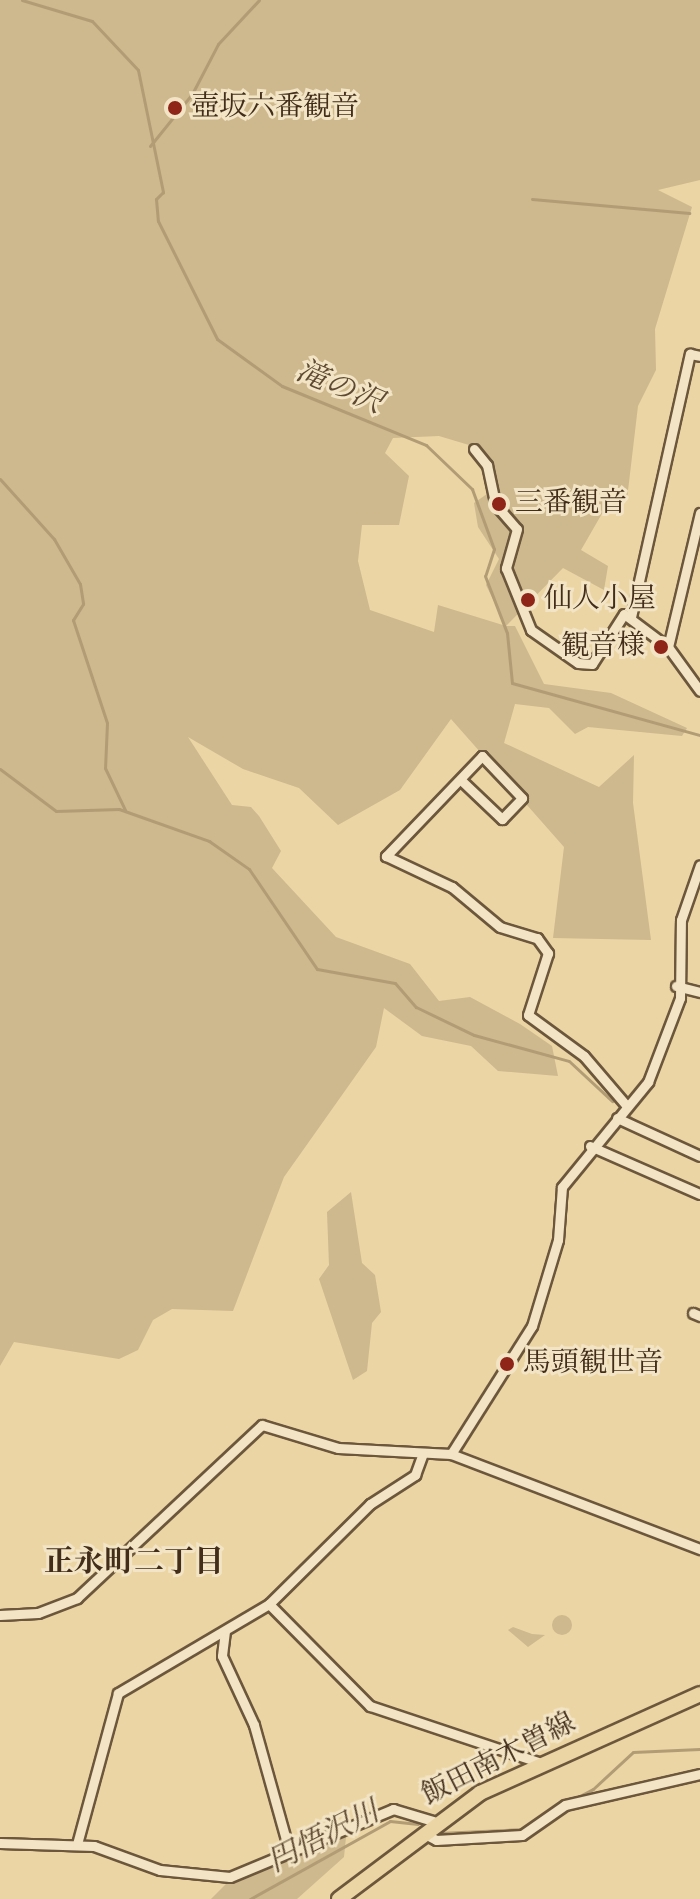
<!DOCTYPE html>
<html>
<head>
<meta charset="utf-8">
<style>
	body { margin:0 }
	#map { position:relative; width:700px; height:1899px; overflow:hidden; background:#ebd5a4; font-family:"IM FELL English","Noto Serif JP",serif }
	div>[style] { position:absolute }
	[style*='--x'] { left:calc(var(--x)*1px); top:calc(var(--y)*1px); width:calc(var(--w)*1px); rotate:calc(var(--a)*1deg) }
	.green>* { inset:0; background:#ceb88d }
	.round { border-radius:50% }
	.stream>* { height:3px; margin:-1.5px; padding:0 1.5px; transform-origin:1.5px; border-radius:1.5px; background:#b29c75 }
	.roads { filter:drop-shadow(2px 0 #6c573c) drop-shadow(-2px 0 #6c573c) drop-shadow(0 2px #6c573c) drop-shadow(0 -2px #6c573c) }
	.minor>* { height:9px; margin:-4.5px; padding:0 4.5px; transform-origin:4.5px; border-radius:4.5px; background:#f2e4c4 }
	.primary>* { height:14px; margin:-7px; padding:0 7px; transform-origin:7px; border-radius:7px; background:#ebd5a4 }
	.dots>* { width:22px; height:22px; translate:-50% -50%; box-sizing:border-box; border:4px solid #f2e4c4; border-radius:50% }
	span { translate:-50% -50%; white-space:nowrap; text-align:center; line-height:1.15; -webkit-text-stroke:6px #f2e4c4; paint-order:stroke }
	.poi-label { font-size:28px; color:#422d1a }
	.left { translate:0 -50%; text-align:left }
	.right { translate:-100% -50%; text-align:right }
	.street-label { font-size:28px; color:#422d1a }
	.water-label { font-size:30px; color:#5e4931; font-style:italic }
	.neighbourhood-label { font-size:30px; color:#422d1a; font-weight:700 }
</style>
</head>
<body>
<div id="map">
	<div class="green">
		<i style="clip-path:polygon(evenodd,0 0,700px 0,700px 180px,658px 190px,692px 207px,655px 329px,656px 370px,638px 406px,627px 499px,611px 498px,581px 550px,608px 566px,604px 590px,563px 568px,506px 626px,515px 626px,544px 684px,611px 693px,687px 728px,682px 736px,588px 727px,575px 734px,549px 708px,515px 704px,504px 743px,599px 787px,634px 755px,633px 803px,651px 940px,553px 938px,564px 847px,451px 719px,400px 790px,338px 825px,299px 788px,243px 769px,188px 737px,232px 805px,251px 807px,259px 816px,281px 851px,272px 868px,336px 937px,410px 964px,439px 1001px,470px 997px,520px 1024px,552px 1046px,558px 1076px,498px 1071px,471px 1046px,422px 1036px,384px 1008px,376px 1047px,284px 1177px,233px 1311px,172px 1309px,153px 1320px,138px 1350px,119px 1359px,14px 1342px,0 1366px,0 0,439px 436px,479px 448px,492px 466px,497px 487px,474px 503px,478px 527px,499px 559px,486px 585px,506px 626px,438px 605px,434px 632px,370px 610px,358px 561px,362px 525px,399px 525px,409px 476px,385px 453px,393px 438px,439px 436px)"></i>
		<i style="clip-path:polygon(351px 1192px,362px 1263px,375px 1275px,381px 1312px,372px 1323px,367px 1371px,353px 1380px,319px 1279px,329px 1265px,327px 1212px)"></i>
		<i class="round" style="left:552px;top:1615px;width:20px;height:20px"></i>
		<i style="clip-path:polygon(513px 1627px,532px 1634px,545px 1635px,528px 1647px,508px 1630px)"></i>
		<i style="clip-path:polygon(346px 1837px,344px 1857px,297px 1899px,211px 1899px,226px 1884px,283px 1858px)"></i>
	</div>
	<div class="stream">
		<i style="--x:22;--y:0;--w:73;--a:16.7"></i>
		<i style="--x:92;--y:21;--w:67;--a:46.8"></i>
		<i style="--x:138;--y:70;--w:125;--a:78.4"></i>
		<i style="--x:163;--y:192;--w:10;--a:135"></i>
		<i style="--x:156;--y:199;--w:22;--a:85"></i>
		<i style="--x:158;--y:221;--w:132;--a:63.4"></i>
		<i style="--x:217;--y:339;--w:80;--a:35.9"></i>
		<i style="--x:282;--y:386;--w:156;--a:22.3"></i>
		<i style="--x:426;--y:445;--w:64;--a:43.7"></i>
		<i style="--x:472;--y:489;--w:64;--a:69.9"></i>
		<i style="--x:494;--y:549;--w:28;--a:108"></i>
		<i style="--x:485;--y:576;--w:61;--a:68.9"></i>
		<i style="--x:507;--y:633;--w:50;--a:84.3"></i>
		<i style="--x:512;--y:683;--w:195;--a:15.5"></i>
		<i style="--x:150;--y:146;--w:67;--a:-51.1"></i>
		<i style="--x:192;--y:94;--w:56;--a:-62.5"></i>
		<i style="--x:218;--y:44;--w:60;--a:-47"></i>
		<i style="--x:532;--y:199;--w:158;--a:5.1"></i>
		<i style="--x:0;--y:479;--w:81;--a:48"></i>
		<i style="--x:54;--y:539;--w:52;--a:60"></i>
		<i style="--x:80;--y:584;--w:20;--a:81"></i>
		<i style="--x:83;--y:604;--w:19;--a:122"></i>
		<i style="--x:73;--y:620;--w:108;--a:71.7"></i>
		<i style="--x:107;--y:723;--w:45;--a:92.5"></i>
		<i style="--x:105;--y:768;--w:47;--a:64.5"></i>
		<i style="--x:0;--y:769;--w:70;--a:36.9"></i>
		<i style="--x:56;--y:811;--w:63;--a:-1.8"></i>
		<i style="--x:119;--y:809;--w:96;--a:19.6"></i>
		<i style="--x:209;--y:841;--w:49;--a:35"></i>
		<i style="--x:249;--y:869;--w:121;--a:55.8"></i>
		<i style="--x:317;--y:969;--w:79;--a:10.2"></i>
		<i style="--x:395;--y:983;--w:32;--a:49"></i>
		<i style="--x:416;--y:1007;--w:64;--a:25.8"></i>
		<i style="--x:474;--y:1035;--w:98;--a:15.3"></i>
		<i style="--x:569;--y:1061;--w:59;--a:42.9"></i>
		<i style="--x:626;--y:1114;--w:16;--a:38"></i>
		<i style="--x:546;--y:1814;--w:53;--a:-28"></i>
		<i style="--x:593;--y:1789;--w:54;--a:-42.8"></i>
		<i style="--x:633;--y:1752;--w:67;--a:-2.6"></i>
		<i style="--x:440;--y:1833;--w:84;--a:-2.7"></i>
		<i style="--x:250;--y:1899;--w:160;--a:-29.1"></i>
		<i style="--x:390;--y:1821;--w:28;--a:6"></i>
	</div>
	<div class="roads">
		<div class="minor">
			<i style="--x:474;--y:449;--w:21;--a:51"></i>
			<i style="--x:487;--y:465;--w:40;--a:78"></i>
			<i style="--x:495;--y:504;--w:33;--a:49"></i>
			<i style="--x:517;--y:529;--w:41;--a:105.8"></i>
			<i style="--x:506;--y:568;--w:67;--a:68"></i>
			<i style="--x:531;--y:630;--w:57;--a:35.1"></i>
			<i style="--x:578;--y:663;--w:14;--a:4"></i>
			<i style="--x:592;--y:664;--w:59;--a:-57.4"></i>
			<i style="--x:624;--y:614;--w:55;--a:36.9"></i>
			<i style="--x:668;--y:647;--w:54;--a:54"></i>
			<i style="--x:631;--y:617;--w:270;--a:-77.4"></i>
			<i style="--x:690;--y:354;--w:10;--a:11"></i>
			<i style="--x:668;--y:647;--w:138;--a:-76.6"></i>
			<i style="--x:463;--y:782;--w:54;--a:43.5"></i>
			<i style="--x:502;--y:819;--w:29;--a:-46"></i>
			<i style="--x:522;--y:798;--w:58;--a:-133.6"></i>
			<i style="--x:482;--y:756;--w:139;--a:133.8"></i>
			<i style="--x:386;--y:856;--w:73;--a:25.2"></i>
			<i style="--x:452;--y:887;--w:62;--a:39.8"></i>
			<i style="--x:500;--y:927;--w:39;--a:17"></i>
			<i style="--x:537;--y:938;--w:19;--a:54"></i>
			<i style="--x:548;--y:953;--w:65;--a:107.9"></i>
			<i style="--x:528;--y:1015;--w:69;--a:36.2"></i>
			<i style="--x:584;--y:1056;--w:65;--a:49.4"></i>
			<i style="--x:676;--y:986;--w:25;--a:14"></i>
			<i style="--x:617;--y:1118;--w:91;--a:24.6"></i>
			<i style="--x:590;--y:1146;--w:120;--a:23.6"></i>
			<i style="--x:693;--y:1313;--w:8;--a:23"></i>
			<i style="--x:451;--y:1454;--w:151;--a:-57.7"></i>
			<i style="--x:532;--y:1326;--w:90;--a:-73.2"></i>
			<i style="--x:558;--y:1240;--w:53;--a:-85.7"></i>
			<i style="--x:562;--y:1187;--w:136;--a:-50.7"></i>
			<i style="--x:648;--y:1082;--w:90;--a:-69.1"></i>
			<i style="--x:680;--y:998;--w:78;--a:-89.3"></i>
			<i style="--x:681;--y:920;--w:58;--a:-70.9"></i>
			<i style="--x:269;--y:1604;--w:144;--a:45.3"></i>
			<i style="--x:370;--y:1706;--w:183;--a:18.4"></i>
			<i style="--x:0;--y:1615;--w:38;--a:-3"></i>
			<i style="--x:38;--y:1613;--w:42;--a:-21"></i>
			<i style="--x:77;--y:1598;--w:253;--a:-43.1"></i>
			<i style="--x:262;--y:1425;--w:79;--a:16.8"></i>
			<i style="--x:338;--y:1448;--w:113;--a:3"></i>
			<i style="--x:451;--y:1454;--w:267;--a:20.9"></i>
			<i style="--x:225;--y:1631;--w:25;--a:97"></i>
			<i style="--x:222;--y:1656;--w:76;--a:65.1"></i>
			<i style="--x:254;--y:1725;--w:127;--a:74.4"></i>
			<i style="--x:423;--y:1833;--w:15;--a:28"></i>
			<i style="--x:436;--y:1840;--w:86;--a:-3.3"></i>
			<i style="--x:522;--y:1835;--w:52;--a:-34.9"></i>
			<i style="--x:565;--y:1805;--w:139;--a:-12.9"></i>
			<i style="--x:0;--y:1843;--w:94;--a:1.8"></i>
			<i style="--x:94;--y:1846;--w:70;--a:20"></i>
			<i style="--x:160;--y:1870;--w:70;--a:5.7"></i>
			<i style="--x:230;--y:1877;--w:177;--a:-22.6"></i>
			<i style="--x:393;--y:1809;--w:42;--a:16.7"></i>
			<i style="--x:77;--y:1844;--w:156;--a:-74.8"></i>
			<i style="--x:118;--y:1693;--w:175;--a:-30.5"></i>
			<i style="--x:269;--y:1604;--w:142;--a:-44.7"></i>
			<i style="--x:370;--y:1504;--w:54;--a:-32.8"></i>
			<i style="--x:415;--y:1475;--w:23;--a:-70"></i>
		</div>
		<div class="primary">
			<i style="--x:339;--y:1899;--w:176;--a:-36.9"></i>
			<i style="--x:480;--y:1793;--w:241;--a:-24.2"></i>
		</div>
	</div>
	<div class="dots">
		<i style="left:175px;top:108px;background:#8f2418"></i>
		<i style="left:499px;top:504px;background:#8f2418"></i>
		<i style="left:528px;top:600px;background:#8f2418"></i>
		<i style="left:661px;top:647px;background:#8f2418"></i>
		<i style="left:507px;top:1364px;background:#8f2418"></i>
	</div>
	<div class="poi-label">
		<span class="left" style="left:191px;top:108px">壺坂六番観音</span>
		<span class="left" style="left:515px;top:504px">三番観音</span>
		<span class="left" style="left:544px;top:600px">仙人小屋</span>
		<span class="right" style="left:645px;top:647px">観音様</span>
		<span class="left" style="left:523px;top:1364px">馬頭観世音</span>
	</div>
	<div class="street-label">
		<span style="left:499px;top:1760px;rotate:-27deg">飯田南木曽線</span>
	</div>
	<div class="water-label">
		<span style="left:339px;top:388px;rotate:23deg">滝の沢</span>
		<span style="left:324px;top:1838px;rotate:-27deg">円悟沢川</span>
	</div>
	<div class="neighbourhood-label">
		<span style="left:134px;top:1563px">正永町二丁目</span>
	</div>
</div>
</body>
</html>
